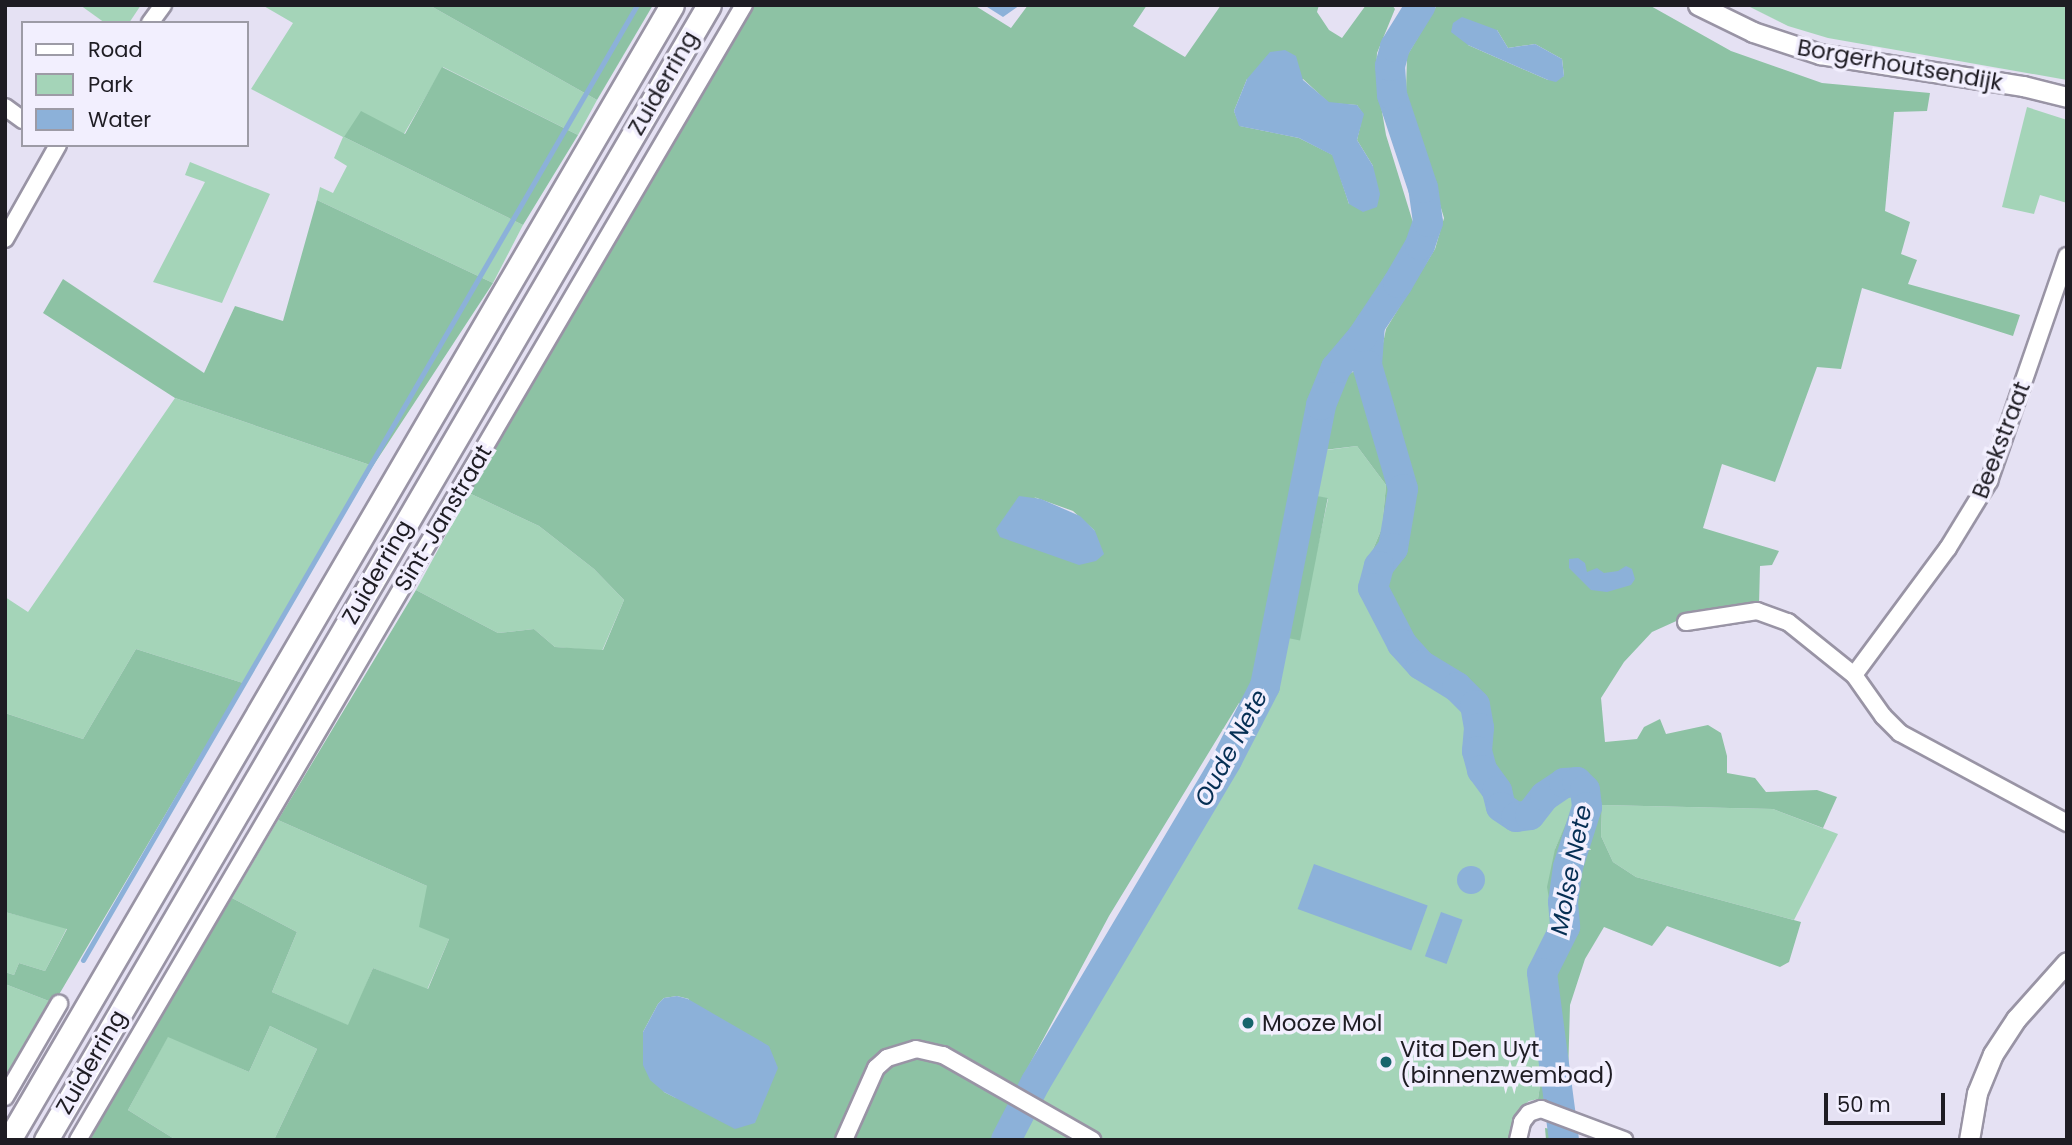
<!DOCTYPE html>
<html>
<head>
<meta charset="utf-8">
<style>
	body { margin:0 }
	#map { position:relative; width:2072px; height:1145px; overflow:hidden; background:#e5e1f3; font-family:Poppins,sans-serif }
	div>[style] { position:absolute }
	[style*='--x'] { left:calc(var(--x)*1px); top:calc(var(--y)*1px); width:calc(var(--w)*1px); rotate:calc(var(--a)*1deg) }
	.green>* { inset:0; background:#a4d4b8 }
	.forest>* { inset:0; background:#8dc2a4; transform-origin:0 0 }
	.water>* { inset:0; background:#8cb1d9; transform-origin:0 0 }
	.round { border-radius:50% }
	.stream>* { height:5px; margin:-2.5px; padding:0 2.5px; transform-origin:2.5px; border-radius:2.5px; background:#8cb1d9 }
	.river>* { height:30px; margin:-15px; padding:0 15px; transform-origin:15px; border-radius:15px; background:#8cb1d9 }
	.roads { filter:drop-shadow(2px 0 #9994a5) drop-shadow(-2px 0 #9994a5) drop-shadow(0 2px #9994a5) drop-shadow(0 -2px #9994a5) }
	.minor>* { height:16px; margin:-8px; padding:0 8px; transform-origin:8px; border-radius:8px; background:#fff }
	.major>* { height:19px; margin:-9.5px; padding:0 9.5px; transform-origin:9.5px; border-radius:9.5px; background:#fff }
	.highway>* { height:23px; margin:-11.5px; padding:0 11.5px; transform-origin:11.5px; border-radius:11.5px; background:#fff }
	.dots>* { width:19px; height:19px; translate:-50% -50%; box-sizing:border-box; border:4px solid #f2effe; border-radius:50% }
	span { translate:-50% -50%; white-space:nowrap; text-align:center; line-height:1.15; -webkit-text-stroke:7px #f2effe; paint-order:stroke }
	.street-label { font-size:23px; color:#1e1c23 }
	.poi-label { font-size:23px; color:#1e1c23 }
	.left { translate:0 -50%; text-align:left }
	.water-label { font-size:24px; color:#062f54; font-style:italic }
	.frame { position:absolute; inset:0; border:7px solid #1e1c23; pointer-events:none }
	.legend { position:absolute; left:21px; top:21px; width:228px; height:126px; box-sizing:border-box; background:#f2effe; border:2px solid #9d9ba6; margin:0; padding:9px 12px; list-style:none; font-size:21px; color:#1e1c23 }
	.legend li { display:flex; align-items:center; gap:14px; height:35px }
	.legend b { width:35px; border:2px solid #9d9ba6 }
	.scale { position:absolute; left:1824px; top:1093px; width:121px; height:32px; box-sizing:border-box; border:4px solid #1e1c23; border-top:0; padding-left:9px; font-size:21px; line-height:24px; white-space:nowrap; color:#1e1c23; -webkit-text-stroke:5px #f2effe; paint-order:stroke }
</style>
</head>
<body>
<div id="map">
	<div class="green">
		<i style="clip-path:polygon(80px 5px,141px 5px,129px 23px,105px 23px)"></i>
		<i style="clip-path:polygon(262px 5px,429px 5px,597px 100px,578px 135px,443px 67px,404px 134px,344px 137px,523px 225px,493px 283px,317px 200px,320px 187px,333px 193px,347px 166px,334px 158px,343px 137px,251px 89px,293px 23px)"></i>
		<i style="clip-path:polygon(1746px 5px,2067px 5px,2067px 80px,1828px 38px,1788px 26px)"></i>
		<i style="clip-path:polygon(2027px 107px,2067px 120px,2067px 203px,2040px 195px,2034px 214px,2002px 207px)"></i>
		<i style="clip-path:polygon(190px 162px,270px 194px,222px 303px,153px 282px,205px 182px,185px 175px)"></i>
		<i style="clip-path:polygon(175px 398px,373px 466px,243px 683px,136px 649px,83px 739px,5px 713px,5px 597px,28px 612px)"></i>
		<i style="clip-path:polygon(1357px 446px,1386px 485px,1382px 528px,1371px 554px,1406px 665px,1461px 704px,1467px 716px,1468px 732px,1463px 752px,1484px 790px,1489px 810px,1538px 818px,1551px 800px,1565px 789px,1574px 791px,1575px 805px,1555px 849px,1554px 927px,1533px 970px,1542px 1072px,1538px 1099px,1529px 1101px,1520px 1108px,1512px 1140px,1019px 1140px,1265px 711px,1284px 637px,1298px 638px,1328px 499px,1312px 495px,1320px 451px)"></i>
		<i style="clip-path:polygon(469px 493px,539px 526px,594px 569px,624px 600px,602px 651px,555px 647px,534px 629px,498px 633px,416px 590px)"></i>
		<i style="clip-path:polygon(1602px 805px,1773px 809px,1838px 834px,1794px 920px,1636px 877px,1613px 862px,1601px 836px)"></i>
		<i style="clip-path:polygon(278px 820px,427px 886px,449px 939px,427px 990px,373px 968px,349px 1026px,272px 992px,297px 932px,232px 898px)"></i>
		<i style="clip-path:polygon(5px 912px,67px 928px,45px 971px,19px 963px,14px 975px,5px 972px)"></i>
		<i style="clip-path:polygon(5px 984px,54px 1003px,5px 1081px)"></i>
		<i style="clip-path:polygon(270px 1026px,317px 1049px,274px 1140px,176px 1140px,128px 1110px,168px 1036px,249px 1072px)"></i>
	</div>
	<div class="forest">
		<i style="clip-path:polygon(429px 5px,653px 5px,597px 100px)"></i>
		<i style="clip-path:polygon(evenodd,750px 5px,974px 5px,1011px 28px,1028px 5px,1147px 5px,1133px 26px,1185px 57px,1221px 5px,1319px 5px,1317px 12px,1329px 30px,1342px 38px,1366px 5px,1392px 5px,1395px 9px,1377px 53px,1376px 76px,1386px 135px,1415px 229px,1329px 365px,1311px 404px,1298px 458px,1261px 667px,1249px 707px,1239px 703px,1109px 916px,1018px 1086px,1013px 1112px,999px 1140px,274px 1140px,317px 1049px,270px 1026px,249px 1072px,168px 1037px,128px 1110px,176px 1140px,90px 1140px,152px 1029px,232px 898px,297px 932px,272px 992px,348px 1025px,373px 968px,428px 989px,449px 939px,419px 927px,427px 886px,278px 820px,416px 590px,498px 633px,534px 629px,555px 647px,603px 650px,624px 600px,594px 569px,539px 526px,469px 493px,750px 5px,1247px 79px,1303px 79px,1329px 103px,1357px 105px,1363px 114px,1357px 140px,1373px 166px,1349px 204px,1333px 155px,1299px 138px,1240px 126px,1234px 111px,1247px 79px,750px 5px,1034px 497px,1073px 511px,1095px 531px,1034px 497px,750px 5px,677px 996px,689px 999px,676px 1098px,664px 1092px,643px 1032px,658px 1004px,664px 998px,677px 996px)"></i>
		<i style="clip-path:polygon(evenodd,1437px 5px,1649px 5px,1731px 51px,1822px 83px,1930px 93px,1927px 111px,1894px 112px,1885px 211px,1910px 222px,1901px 254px,1917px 260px,1908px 284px,2020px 315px,2013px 336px,1862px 288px,1841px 369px,1817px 367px,1775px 482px,1722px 464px,1703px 528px,1779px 551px,1772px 565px,1760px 566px,1759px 605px,1683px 618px,1652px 632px,1624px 662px,1601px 698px,1605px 742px,1637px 739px,1644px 727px,1660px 719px,1666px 734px,1708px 725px,1721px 733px,1727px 756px,1727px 773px,1755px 778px,1766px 792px,1817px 790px,1837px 797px,1823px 828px,1773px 809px,1602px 805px,1601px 836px,1613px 862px,1636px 877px,1801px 922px,1789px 962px,1780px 967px,1667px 926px,1652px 946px,1604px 927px,1585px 959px,1570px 1005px,1568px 1076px,1555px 1106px,1538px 1099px,1542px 1072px,1533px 970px,1554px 927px,1547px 887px,1555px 849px,1574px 805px,1574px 792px,1565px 789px,1551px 800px,1538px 818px,1521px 827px,1506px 825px,1489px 810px,1484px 790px,1463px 752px,1468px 732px,1467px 716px,1461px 704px,1406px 665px,1376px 624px,1363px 593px,1371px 554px,1382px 528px,1386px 485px,1357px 446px,1316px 451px,1339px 375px,1378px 367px,1386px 329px,1435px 249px,1444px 218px,1406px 92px,1407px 56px,1437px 5px,1497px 30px,1508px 48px,1535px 44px,1562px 59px,1564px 76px,1548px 80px,1468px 45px,1497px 30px)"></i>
		<i style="clip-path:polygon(442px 67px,578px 135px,523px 225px,344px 137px,361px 111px,405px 134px)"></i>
		<i style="clip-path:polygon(317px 200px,493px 283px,373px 466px,175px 398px,43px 313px,63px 279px,204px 373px,235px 306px,283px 321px)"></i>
		<i style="left:1312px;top:495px;width:16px;height:145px;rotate:11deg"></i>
		<i style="clip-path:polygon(136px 649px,243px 683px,54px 1003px,5px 984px,5px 972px,14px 975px,19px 963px,45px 971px,67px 929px,5px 912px,5px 713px,83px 739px)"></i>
		<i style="clip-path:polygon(1545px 1128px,1563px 1131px,1564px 1140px,1546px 1140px)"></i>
	</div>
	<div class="water">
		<i style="clip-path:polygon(984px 5px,1020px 5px,1003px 17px)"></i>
		<i style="clip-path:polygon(1462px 17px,1497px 30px,1508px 48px,1535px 44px,1562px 59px,1564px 76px,1556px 82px,1548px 80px,1468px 45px,1451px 32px,1453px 23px)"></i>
		<i style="clip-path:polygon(1285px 50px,1296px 56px,1303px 80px,1329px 102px,1357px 105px,1364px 114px,1357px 140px,1373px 166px,1380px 194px,1377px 207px,1363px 212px,1349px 204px,1332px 155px,1299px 138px,1239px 126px,1234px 111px,1247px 79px,1270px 52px)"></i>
		<i style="clip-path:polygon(1019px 496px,1041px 499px,1080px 516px,1095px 531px,1104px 554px,1096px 561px,1079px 565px,1000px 537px,996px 529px)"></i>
		<i style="clip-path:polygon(1578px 558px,1585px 563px,1587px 572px,1597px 568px,1604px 573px,1618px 571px,1626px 566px,1632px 569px,1635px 579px,1631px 585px,1607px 592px,1591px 590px,1569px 568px,1569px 559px)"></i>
		<i style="left:1314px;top:864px;width:121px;height:48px;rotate:20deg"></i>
		<i class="round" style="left:1457px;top:866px;width:28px;height:28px"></i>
		<i style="left:1441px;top:912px;width:23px;height:47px;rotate:20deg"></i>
		<i style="clip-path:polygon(677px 996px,688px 999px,769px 1046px,778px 1068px,755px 1123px,735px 1129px,664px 1092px,650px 1080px,643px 1065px,643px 1032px,658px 1004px,664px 998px)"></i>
		<i style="clip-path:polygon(1013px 1112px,1029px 1119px,1019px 1140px,999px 1140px)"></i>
	</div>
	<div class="stream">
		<i style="--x:83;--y:960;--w:1104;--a:-59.88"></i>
	</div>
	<div class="river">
		<i style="--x:1370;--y:325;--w:40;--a:94.3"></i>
		<i style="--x:1367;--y:365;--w:129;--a:73.8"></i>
		<i style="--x:1403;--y:489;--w:60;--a:99.6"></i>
		<i style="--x:1393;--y:548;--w:23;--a:128"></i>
		<i style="--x:1379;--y:566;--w:23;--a:105"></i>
		<i style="--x:1373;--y:588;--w:63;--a:62.6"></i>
		<i style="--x:1402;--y:644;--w:28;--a:48"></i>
		<i style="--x:1421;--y:665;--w:42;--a:31.4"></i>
		<i style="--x:1457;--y:687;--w:25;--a:45"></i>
		<i style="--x:1475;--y:705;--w:23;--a:80"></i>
		<i style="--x:1479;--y:728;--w:23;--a:95"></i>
		<i style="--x:1477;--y:751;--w:20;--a:75"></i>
		<i style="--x:1482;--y:770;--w:26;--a:54"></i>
		<i style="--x:1497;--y:791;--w:16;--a:76"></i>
		<i style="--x:1501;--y:807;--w:18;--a:34"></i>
		<i style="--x:1516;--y:817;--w:14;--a:-8"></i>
		<i style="--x:1530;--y:815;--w:24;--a:-52"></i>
		<i style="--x:1545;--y:796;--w:23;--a:-34"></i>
		<i style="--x:1564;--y:783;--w:13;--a:-4"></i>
		<i style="--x:1577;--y:782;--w:11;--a:45"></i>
		<i style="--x:1585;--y:790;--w:17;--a:83"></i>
		<i style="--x:1587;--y:807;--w:63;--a:107.6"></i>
		<i style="--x:1568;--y:867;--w:35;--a:98"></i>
		<i style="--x:1563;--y:902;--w:25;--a:85"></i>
		<i style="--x:1565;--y:927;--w:51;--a:116.6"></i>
		<i style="--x:1542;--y:973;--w:168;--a:82.5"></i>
		<i style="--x:1006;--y:1140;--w:65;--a:-62.7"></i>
		<i style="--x:1036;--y:1082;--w:374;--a:-59.3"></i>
		<i style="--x:1227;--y:760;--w:83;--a:-62.8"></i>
		<i style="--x:1265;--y:686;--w:287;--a:-78.7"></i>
		<i style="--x:1321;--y:405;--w:40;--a:-68"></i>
		<i style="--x:1336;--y:368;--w:40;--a:-50"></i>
		<i style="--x:1362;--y:337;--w:65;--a:-56.3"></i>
		<i style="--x:1398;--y:283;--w:44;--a:-59.9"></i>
		<i style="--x:1420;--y:245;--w:24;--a:-71"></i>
		<i style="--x:1428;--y:222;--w:34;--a:-98"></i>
		<i style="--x:1423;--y:188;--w:98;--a:-108.4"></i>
		<i style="--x:1392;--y:95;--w:29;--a:-94"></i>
		<i style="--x:1390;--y:66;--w:20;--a:-75"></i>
		<i style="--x:1395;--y:47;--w:49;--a:-58.2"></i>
	</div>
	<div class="roads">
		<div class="minor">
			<i style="--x:150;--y:23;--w:22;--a:-54"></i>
			<i style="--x:5;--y:107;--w:22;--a:36"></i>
			<i style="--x:5;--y:239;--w:108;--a:-60.6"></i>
			<i style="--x:1686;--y:622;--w:72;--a:-8.8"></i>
			<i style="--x:1757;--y:611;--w:33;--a:20"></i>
			<i style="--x:1788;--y:622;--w:85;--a:38.8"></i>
			<i style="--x:1854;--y:675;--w:50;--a:54.7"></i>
			<i style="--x:1883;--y:716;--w:24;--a:45"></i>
			<i style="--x:1900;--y:733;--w:190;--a:28.3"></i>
			<i style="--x:1854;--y:675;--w:158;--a:-53.5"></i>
			<i style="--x:1948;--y:548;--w:79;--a:-58.5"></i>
			<i style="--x:1989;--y:481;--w:238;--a:-70.9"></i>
			<i style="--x:5;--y:1097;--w:108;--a:-59.9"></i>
			<i style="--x:78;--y:1140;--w:1316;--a:-59.6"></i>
			<i style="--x:844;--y:1140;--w:79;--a:-66"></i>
			<i style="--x:876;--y:1068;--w:15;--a:-42"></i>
			<i style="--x:887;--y:1058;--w:30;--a:-17"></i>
			<i style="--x:916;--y:1049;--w:28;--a:13"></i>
			<i style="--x:943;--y:1055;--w:172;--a:29.7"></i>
			<i style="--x:1518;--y:1140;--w:18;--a:-77"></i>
			<i style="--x:1522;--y:1122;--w:11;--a:-52"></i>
			<i style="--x:1529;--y:1113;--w:13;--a:-18"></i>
			<i style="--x:1541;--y:1109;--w:89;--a:20.5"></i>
		</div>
		<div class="major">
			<i style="--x:1698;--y:5;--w:61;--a:26.1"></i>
			<i style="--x:1753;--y:32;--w:71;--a:18.2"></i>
			<i style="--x:1820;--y:54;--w:206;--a:9"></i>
			<i style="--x:2023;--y:86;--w:45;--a:14"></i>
			<i style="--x:1969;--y:1140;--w:48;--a:-80.3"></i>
			<i style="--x:1977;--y:1093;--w:42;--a:-67.7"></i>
			<i style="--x:1993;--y:1054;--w:42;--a:-56.7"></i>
			<i style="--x:2016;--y:1019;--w:76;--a:-48.2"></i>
		</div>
		<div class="highway">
			<i style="--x:9;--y:1140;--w:1314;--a:-59.71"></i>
			<i style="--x:46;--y:1140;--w:1314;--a:-59.71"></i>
		</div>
	</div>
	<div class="dots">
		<i style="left:1248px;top:1023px;background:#17646c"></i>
		<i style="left:1386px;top:1062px;background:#17646c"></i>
	</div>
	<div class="street-label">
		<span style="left:1900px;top:65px;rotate:10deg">Borgerhoutsendijk</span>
		<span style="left:663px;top:83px;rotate:-60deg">Zuiderring</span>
		<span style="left:2001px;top:440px;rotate:-69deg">Beekstraat</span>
		<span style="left:443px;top:518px;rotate:-59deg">Sint-Janstraat</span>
		<span style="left:377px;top:572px;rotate:-60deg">Zuiderring</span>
		<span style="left:91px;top:1062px;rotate:-60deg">Zuiderring</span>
	</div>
	<div class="poi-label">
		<span class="left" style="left:1262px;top:1023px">Mooze Mol</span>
		<span class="left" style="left:1400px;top:1062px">Vita Den Uyt<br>(binnenzwembad)</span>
	</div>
	<div class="water-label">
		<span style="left:1231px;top:748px;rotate:-62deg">Oude Nete</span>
		<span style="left:1571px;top:870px;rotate:-79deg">Molse Nete</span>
	</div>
	<div class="frame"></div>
	<ul class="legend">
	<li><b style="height:9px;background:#fff"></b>Road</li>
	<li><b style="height:19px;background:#a4d4b8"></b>Park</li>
	<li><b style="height:19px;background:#8cb1d9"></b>Water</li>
	</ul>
	<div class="scale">50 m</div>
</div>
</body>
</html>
